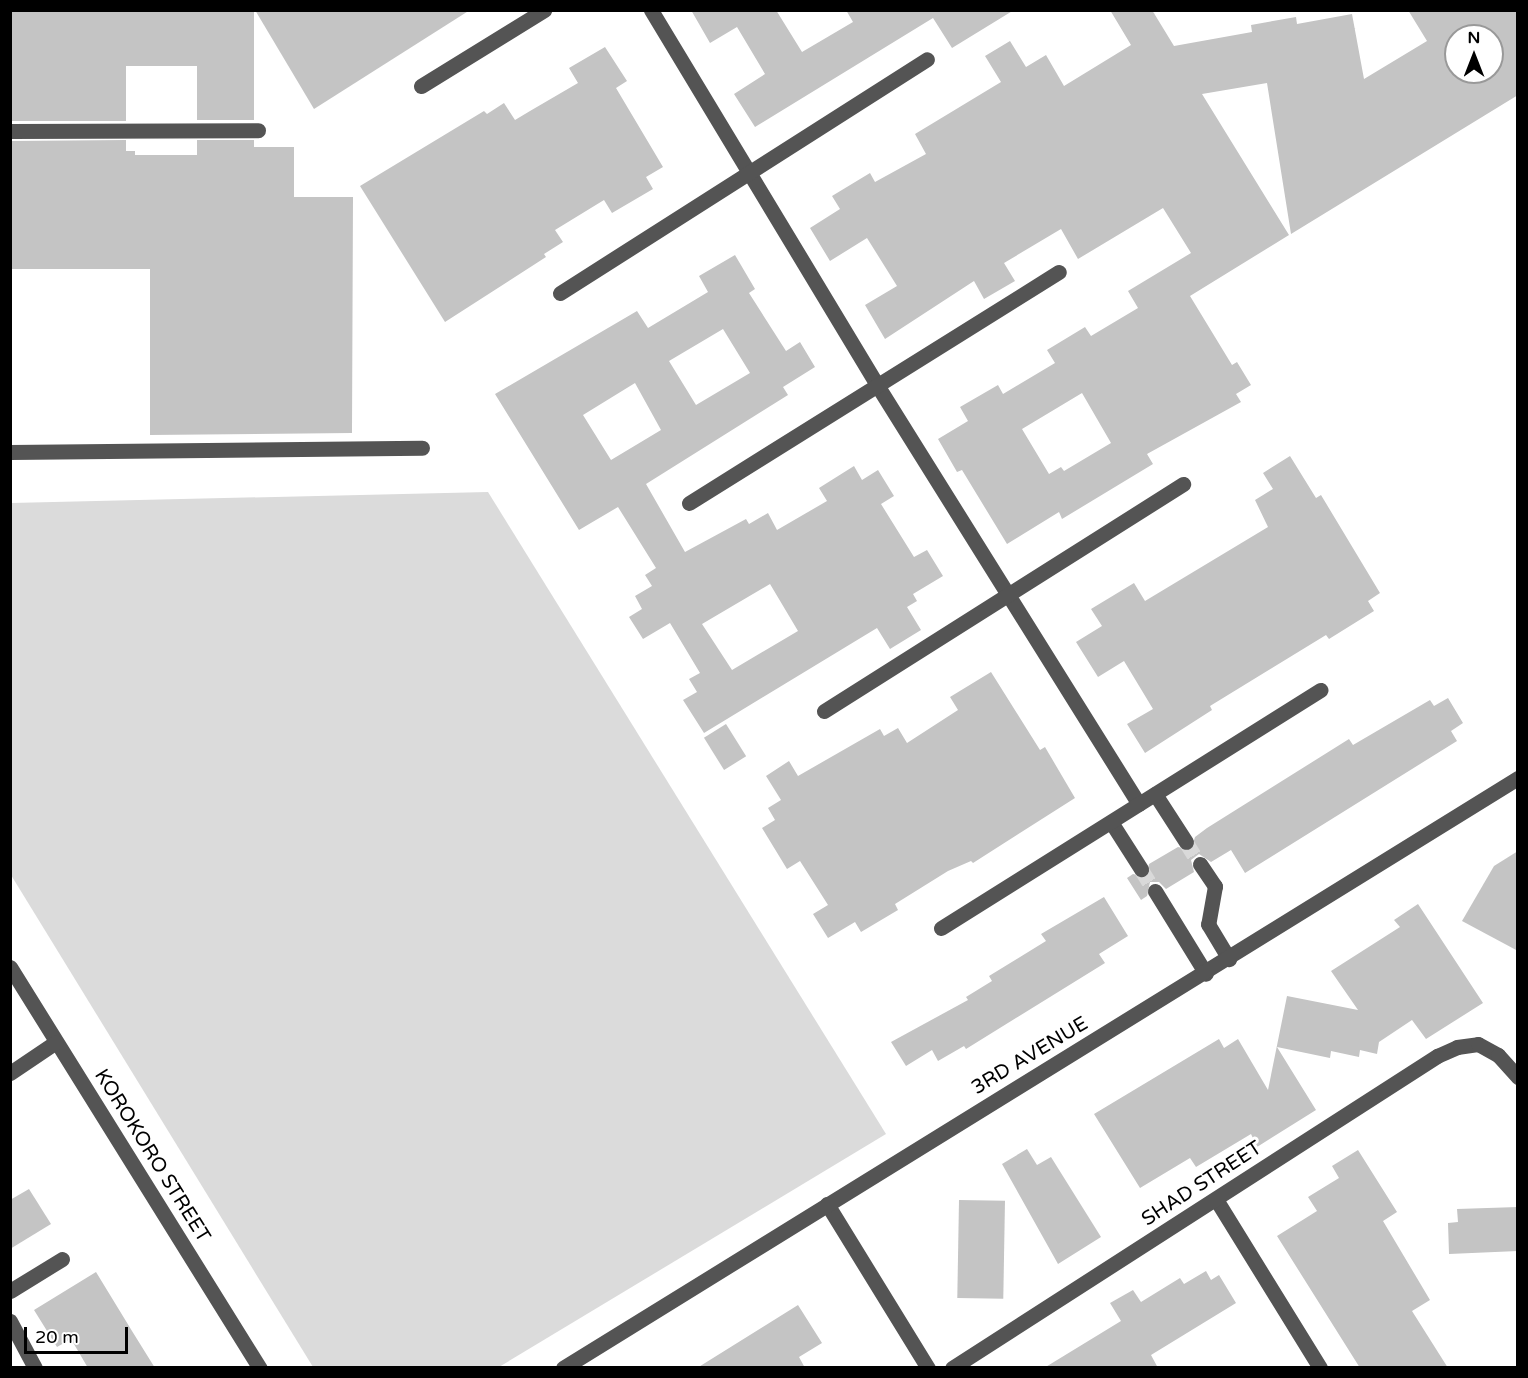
<!DOCTYPE html>
<html>
<head>
<meta charset="utf-8">
<style>
	body { margin:0 }
	#map { position:relative; width:1528px; height:1378px; overflow:hidden; background:#fff; font-family:"Varela Round",sans-serif }
	div>[style] { position:absolute }
	[style*='--x'] { left:calc(var(--x)*1px); top:calc(var(--y)*1px); width:calc(var(--w)*1px); rotate:calc(var(--a)*1deg) }
	.green>* { inset:0; background:#dbdbdb }
	.building>* { inset:0; background:#c4c4c4; transform-origin:0 0 }
	.minor-tunnel>* { height:15px; margin-top:-7.5px; transform-origin:0; background:repeating-linear-gradient(90deg,#d9d9d9 0 15px,transparent 0 23px) }
	.minor>* { height:15px; margin:-7.5px; padding:0 7.5px; transform-origin:7.5px; border-radius:7.5px; background:#545454 }
	span { translate:-50% -50%; white-space:nowrap; text-align:center; line-height:1.15; -webkit-text-stroke:6px #fff; paint-order:stroke }
	.street-label { font-size:20px; color:#000 }
	.frame { position:absolute; inset:0; border:12px solid #000; pointer-events:none }
	.north { position:absolute; left:1444px; top:24px; width:60px; height:60px; box-sizing:border-box; background:#fff; border:2px solid #999; border-radius:50%; rotate:0deg; font-size:16px; font-weight:700; line-height:24px; text-align:center; color:#000 }
	.north::after { content:''; display:block; margin:auto; width:21px; height:27px; background:#000; clip-path:polygon(50% 0,100% 100%,50% 72%,0 100%) }
	.scale { position:absolute; left:24px; top:1327px; width:104px; height:27px; box-sizing:border-box; border:3px solid #000; border-top:0; padding-left:8px; font-size:18px; line-height:21px; white-space:nowrap; color:#000; -webkit-text-stroke:4px #fff; paint-order:stroke }
</style>
</head>
<body>
<div id="map">
	<div class="green">
		<i style="clip-path:polygon(488px 492px,886px 1134px,499px 1367px,313px 1367px,11px 875px,11px 503px)"></i>
	</div>
	<div class="building">
		<i style="clip-path:polygon(10px 10px,254px 10px,254px 120px,197px 120px,197px 66px,126px 66px,126px 121px,10px 121px)"></i>
		<i style="clip-path:polygon(255px 10px,470px 10px,314px 109px)"></i>
		<i style="clip-path:polygon(691px 10px,776px 10px,802px 52px,853px 22px,846px 10px,1014px 10px,952px 48px,933px 18px,755px 127px,734px 94px,765px 74px,737px 27px,710px 43px)"></i>
		<i style="clip-path:polygon(evenodd,1110px 10px,1152px 10px,1174px 46px,1252px 32px,1251px 25px,1296px 17px,1297px 24px,1352px 14px,1364px 79px,1427px 41px,1408px 10px,1518px 10px,1518px 95px,1291px 234px,1267px 83px,1202px 94px,1289px 235px,1190px 296px,1232px 365px,1237px 362px,1251px 385px,1236px 394px,1241px 402px,1147px 454px,1153px 464px,1062px 519px,1059px 512px,1007px 544px,962px 470px,957px 472px,938px 439px,968px 421px,960px 407px,998px 385px,1003px 394px,1055px 363px,1047px 350px,1085px 327px,1091px 336px,1138px 308px,1128px 291px,1191px 253px,1163px 208px,1078px 259px,1061px 229px,1004px 263px,1015px 281px,984px 299px,974px 281px,885px 339px,865px 305px,897px 286px,867px 238px,830px 261px,810px 228px,840px 209px,832px 196px,870px 173px,875px 182px,926px 154px,915px 134px,1001px 82px,985px 56px,1010px 41px,1026px 67px,1046px 55px,1064px 86px,1131px 45px,1110px 10px,1456px 36px,1492px 36px,1492px 72px,1456px 72px,1456px 36px,1110px 10px,1082px 393px,1111px 443px,1064px 471px,1061px 467px,1049px 474px,1022px 429px,1082px 393px)"></i>
		<i style="clip-path:polygon(605px 47px,627px 81px,616px 88px,663px 167px,646px 177px,653px 189px,612px 213px,604px 200px,555px 230px,563px 242px,544px 254px,546px 257px,445px 322px,360px 186px,484px 111px,487px 114px,504px 103px,515px 120px,530px 111px,578px 83px,569px 68px)"></i>
		<i style="clip-path:polygon(126px 140px,126px 151px,135px 151px,135px 155px,197px 155px,197px 140px,254px 140px,254px 147px,294px 147px,294px 197px,353px 197px,352px 433px,150px 435px,150px 269px,10px 269px,10px 141px)"></i>
		<i style="clip-path:polygon(evenodd,735px 255px,755px 289px,749px 293px,786px 351px,800px 342px,815px 367px,783px 387px,788px 395px,646px 484px,685px 552px,746px 519px,749px 524px,768px 513px,777px 530px,827px 501px,819px 488px,854px 466px,862px 480px,878px 470px,894px 496px,881px 504px,914px 557px,927px 550px,943px 576px,913px 594px,917px 601px,907px 607px,921px 630px,890px 649px,877px 628px,704px 733px,683px 700px,697px 692px,689px 679px,700px 673px,670px 623px,643px 639px,629px 617px,642px 609px,635px 596px,652px 586px,645px 575px,656px 568px,618px 507px,579px 530px,495px 394px,637px 311px,648px 328px,708px 292px,699px 276px,735px 255px,723px 329px,750px 373px,696px 405px,669px 361px,723px 329px,735px 255px,635px 383px,661px 430px,611px 460px,583px 415px,635px 383px,735px 255px,770px 584px,798px 631px,732px 670px,702px 624px,770px 584px)"></i>
		<i style="clip-path:polygon(1290px 456px,1316px 498px,1321px 495px,1380px 593px,1368px 601px,1374px 611px,1329px 639px,1326px 635px,1210px 706px,1212px 710px,1145px 753px,1127px 724px,1153px 709px,1124px 661px,1098px 677px,1076px 642px,1102px 626px,1091px 609px,1134px 583px,1145px 601px,1268px 527px,1255px 500px,1273px 489px,1263px 473px)"></i>
		<i style="clip-path:polygon(991px 672px,1040px 750px,1045px 747px,1075px 798px,973px 863px,971px 861px,948px 871px,895px 904px,898px 910px,861px 932px,855px 922px,828px 938px,813px 914px,828px 905px,800px 861px,787px 869px,762px 828px,775px 820px,768px 808px,781px 800px,766px 776px,789px 761px,798px 776px,880px 729px,884px 736px,898px 728px,907px 743px,958px 710px,950px 697px)"></i>
		<i style="clip-path:polygon(1448px 698px,1463px 723px,1451px 731px,1457px 741px,1245px 873px,1231px 850px,1211px 862px,1199px 854px,1191px 860px,1194px 872px,1166px 889px,1159px 882px,1150px 882px,1147px 896px,1141px 900px,1127px 878px,1133px 874px,1146px 877px,1149px 864px,1178px 847px,1191px 850px,1195px 837px,1207px 828px,1349px 739px,1353px 745px,1430px 700px,1434px 706px)"></i>
		<i style="left:726px;top:724px;width:38px;height:26px;rotate:58deg"></i>
		<i style="clip-path:polygon(1518px 851px,1518px 951px,1462px 921px,1494px 866px)"></i>
		<i style="clip-path:polygon(1104px 897px,1128px 936px,1099px 954px,1105px 963px,966px 1049px,964px 1046px,938px 1061px,932px 1050px,906px 1066px,891px 1042px,968px 1000px,966px 997px,992px 981px,989px 976px,1046px 941px,1041px 934px)"></i>
		<i style="clip-path:polygon(1418px 904px,1483px 1003px,1426px 1039px,1412px 1020px,1379px 1042px,1377px 1054px,1360px 1050px,1359px 1057px,1331px 1051px,1330px 1058px,1277px 1047px,1316px 1110px,1257px 1147px,1251px 1134px,1196px 1167px,1190px 1158px,1140px 1188px,1094px 1114px,1219px 1039px,1224px 1048px,1238px 1039px,1268px 1090px,1287px 996px,1358px 1010px,1331px 971px,1400px 927px,1394px 920px)"></i>
		<i style="clip-path:polygon(1027px 1149px,1037px 1165px,1051px 1157px,1101px 1237px,1058px 1264px,1002px 1164px)"></i>
		<i style="clip-path:polygon(1358px 1150px,1397px 1212px,1383px 1221px,1430px 1300px,1412px 1311px,1448px 1368px,1360px 1368px,1277px 1236px,1317px 1211px,1308px 1197px,1339px 1178px,1332px 1166px)"></i>
		<i style="clip-path:polygon(29px 1189px,51px 1224px,10px 1249px,10px 1200px)"></i>
		<i style="left:959px;top:1200px;width:46px;height:98px;rotate:1deg"></i>
		<i style="clip-path:polygon(1518px 1207px,1518px 1251px,1449px 1254px,1448px 1223px,1458px 1222px,1457px 1209px)"></i>
		<i style="clip-path:polygon(1206px 1271px,1211px 1280px,1219px 1275px,1236px 1303px,1151px 1355px,1158px 1368px,1044px 1368px,1121px 1321px,1110px 1303px,1133px 1290px,1141px 1302px,1180px 1278px,1184px 1284px)"></i>
		<i style="clip-path:polygon(96px 1272px,132px 1331px,155px 1368px,88px 1368px,71px 1339px,57px 1347px,34px 1310px)"></i>
		<i style="clip-path:polygon(798px 1305px,822px 1343px,799px 1357px,805px 1368px,697px 1368px)"></i>
	</div>
	<div class="minor-tunnel">
		<i style="--x:1186;--y:842;--w:26;--a:58"></i>
		<i style="--x:1141;--y:869;--w:26;--a:58"></i>
	</div>
	<div class="minor">
		<i style="--x:651;--y:10;--w:438;--a:58.9"></i>
		<i style="--x:877;--y:385;--w:494;--a:58"></i>
		<i style="--x:421;--y:86;--w:145;--a:-31.7"></i>
		<i style="--x:10;--y:131;--w:248;--a:-0.2"></i>
		<i style="--x:560;--y:293;--w:435;--a:-32.5"></i>
		<i style="--x:10;--y:452;--w:412;--a:-0.6"></i>
		<i style="--x:689;--y:503;--w:436;--a:-32"></i>
		<i style="--x:824;--y:711;--w:425;--a:-32.3"></i>
		<i style="--x:1155;--y:794;--w:57;--a:57.1"></i>
		<i style="--x:1111;--y:822;--w:56;--a:57.4"></i>
		<i style="--x:1200;--y:864;--w:27;--a:56"></i>
		<i style="--x:1215;--y:886;--w:39;--a:100"></i>
		<i style="--x:1208;--y:924;--w:41;--a:59"></i>
		<i style="--x:1155;--y:891;--w:97;--a:58.4"></i>
		<i style="--x:941;--y:928;--w:448;--a:-32.1"></i>
		<i style="--x:10;--y:967;--w:473;--a:58.1"></i>
		<i style="--x:10;--y:1073;--w:55;--a:-34"></i>
		<i style="--x:1217;--y:1201;--w:196;--a:58.3"></i>
		<i style="--x:827;--y:1204;--w:193;--a:58.4"></i>
		<i style="--x:10;--y:1291;--w:61;--a:-31.6"></i>
		<i style="--x:10;--y:1321;--w:53;--a:62"></i>
		<i style="--x:563;--y:1368;--w:1123;--a:-31.71"></i>
		<i style="--x:952;--y:1368;--w:577;--a:-32.75"></i>
		<i style="--x:1437;--y:1056;--w:22;--a:-24"></i>
		<i style="--x:1457;--y:1047;--w:21;--a:-8"></i>
		<i style="--x:1478;--y:1044;--w:23;--a:29"></i>
		<i style="--x:1498;--y:1055;--w:30;--a:48"></i>
	</div>
	<div class="street-label">
		<span style="left:1030px;top:1056px;rotate:-31deg">3RD AVENUE</span>
		<span style="left:152px;top:1156px;rotate:58deg">KOROKORO STREET</span>
		<span style="left:1202px;top:1184px;rotate:-33deg">SHAD STREET</span>
	</div>
	<div class="frame"></div>
	<div class="north">N</div>
	<div class="scale">20 m</div>
</div>
</body>
</html>
